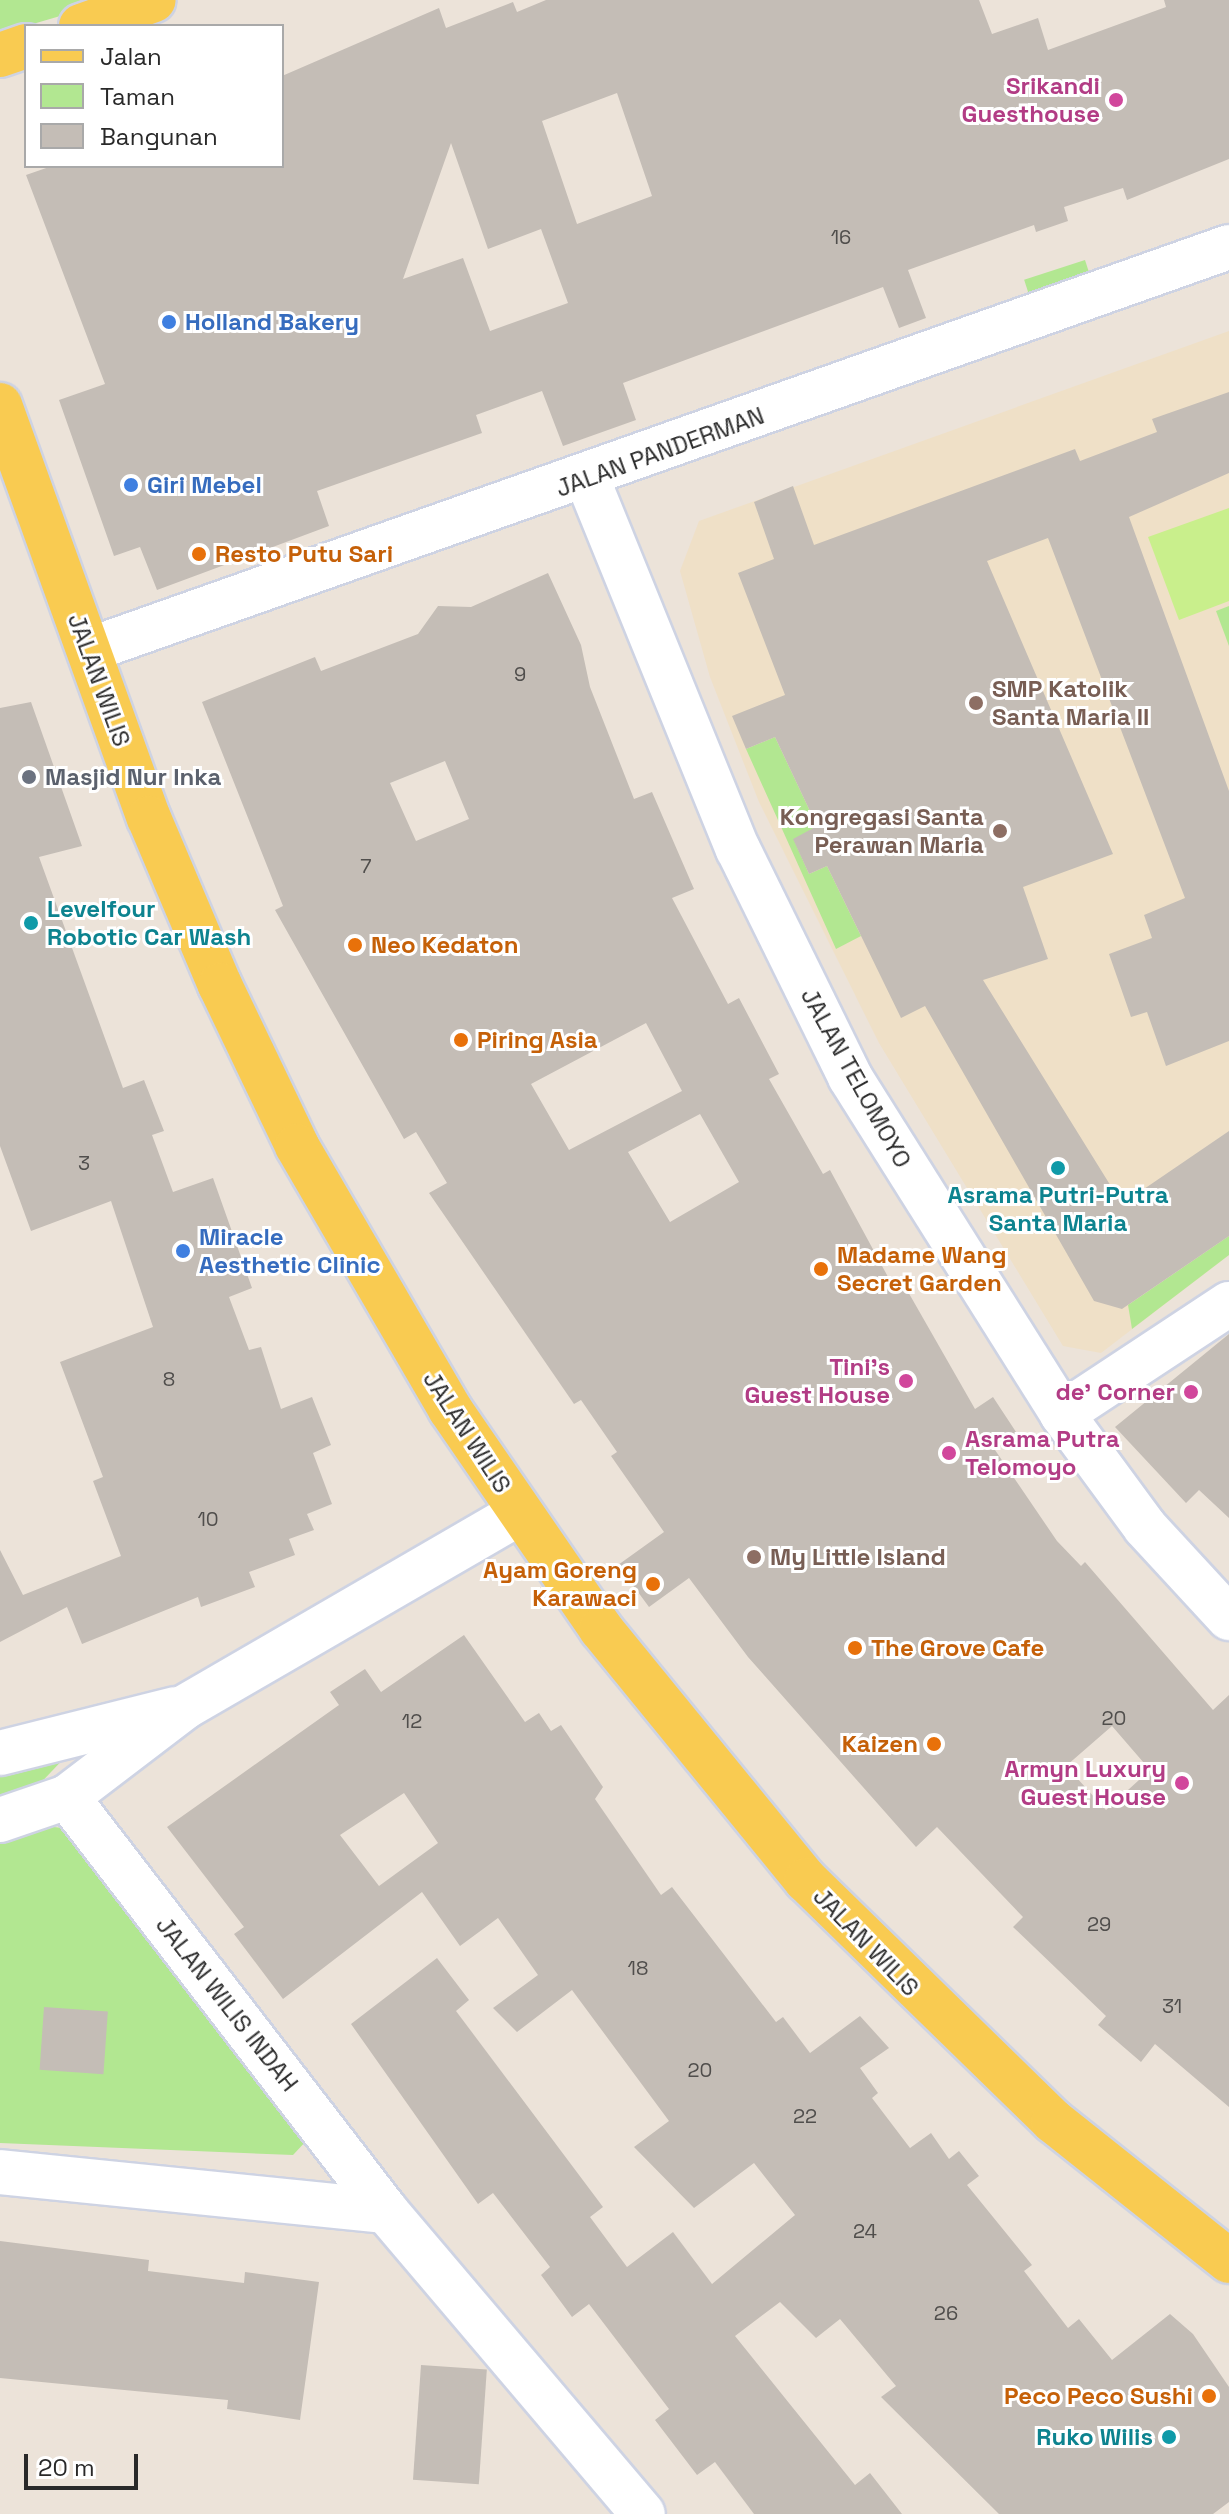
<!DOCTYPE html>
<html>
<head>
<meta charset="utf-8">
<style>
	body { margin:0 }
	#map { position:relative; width:1229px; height:2514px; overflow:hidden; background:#ece3d9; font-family:"Space Grotesk",sans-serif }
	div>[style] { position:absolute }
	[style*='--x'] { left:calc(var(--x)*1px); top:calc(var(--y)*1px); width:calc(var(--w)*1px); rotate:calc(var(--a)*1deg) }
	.education>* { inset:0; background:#efe0c7 }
	.green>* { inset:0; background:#b2e791; transform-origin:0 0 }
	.pitch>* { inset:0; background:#c9ef8c }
	.building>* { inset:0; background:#c4bdb6; transform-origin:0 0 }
	.roads { filter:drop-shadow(2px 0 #ced3e3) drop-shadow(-2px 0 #ced3e3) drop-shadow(0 2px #ced3e3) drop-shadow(0 -2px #ced3e3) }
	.minor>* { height:44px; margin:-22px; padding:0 22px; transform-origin:22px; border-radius:22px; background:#fff }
	.major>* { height:44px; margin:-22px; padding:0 22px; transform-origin:22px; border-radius:22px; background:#f9cb51 }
	.dots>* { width:22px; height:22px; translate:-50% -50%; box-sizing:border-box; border:4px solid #fff; border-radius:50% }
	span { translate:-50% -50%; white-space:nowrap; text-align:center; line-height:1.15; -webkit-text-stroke:6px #fff; paint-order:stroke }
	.number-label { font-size:20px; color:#504e4c }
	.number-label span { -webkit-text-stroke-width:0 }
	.hotel-label { font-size:24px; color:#b23c85; font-weight:700 }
	.right { translate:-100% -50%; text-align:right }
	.left { translate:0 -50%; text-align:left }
	.shop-label { font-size:24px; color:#366cbe; font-weight:700 }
	.street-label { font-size:24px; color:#292929 }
	.food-label { font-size:24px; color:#c56008; font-weight:700 }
	.education-label { font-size:24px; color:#785e54; font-weight:700 }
	.worship-label { font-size:24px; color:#5b616d; font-weight:700 }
	.culture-label { font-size:24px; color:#0d838f; font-weight:700 }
	.legend { position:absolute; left:24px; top:24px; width:260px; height:144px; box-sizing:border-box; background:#fff; border:2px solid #a9a9a9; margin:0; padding:10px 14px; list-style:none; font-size:24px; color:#292929 }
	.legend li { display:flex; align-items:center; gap:16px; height:40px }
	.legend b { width:40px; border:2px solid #a9a9a9 }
	.scale { position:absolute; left:24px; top:2454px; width:114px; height:36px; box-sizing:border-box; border:4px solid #292929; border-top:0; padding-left:10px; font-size:24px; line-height:28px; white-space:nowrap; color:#292929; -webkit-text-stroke:6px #fff; paint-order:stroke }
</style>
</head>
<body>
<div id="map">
	<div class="education">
		<i style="clip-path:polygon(1229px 331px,1229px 1255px,1101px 1353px,1063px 1346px,879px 1043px,759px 802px,710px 677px,680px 571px,699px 521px)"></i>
	</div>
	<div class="green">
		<i style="clip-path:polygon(0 0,115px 0,26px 26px,0 42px)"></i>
		<i style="left:1085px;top:260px;width:22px;height:64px;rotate:72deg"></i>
		<i style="clip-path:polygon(1229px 606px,1229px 646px,1216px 611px)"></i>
		<i style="clip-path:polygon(775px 737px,817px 826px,794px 840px,809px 874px,827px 866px,861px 936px,836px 949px,746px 749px)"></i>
		<i style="clip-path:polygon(1229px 1236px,1229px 1255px,1132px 1329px,1128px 1305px)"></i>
		<i style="clip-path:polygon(70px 1752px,33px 1791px,0 1802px,0 1771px)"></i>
		<i style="clip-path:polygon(38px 1825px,70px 1829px,308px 2139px,293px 2155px,0 2143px,0 1839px)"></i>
	</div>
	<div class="pitch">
		<i style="clip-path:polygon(1229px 508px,1229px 601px,1179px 620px,1148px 537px)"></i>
	</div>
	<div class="building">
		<i style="clip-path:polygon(evenodd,546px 0,979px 0,992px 34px,1038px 18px,1048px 50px,1166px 7px,1164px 0,1229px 0,1229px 159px,1127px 200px,1123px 188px,1064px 207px,1068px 221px,1036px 232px,1034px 225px,908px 270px,926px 318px,899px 328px,883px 287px,623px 383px,636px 420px,563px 446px,542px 391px,476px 415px,482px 433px,317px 491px,329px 526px,157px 590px,140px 547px,114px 556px,59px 400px,105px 384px,26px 175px,52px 166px,282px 166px,282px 76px,439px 8px,446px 28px,513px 2px,517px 12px,546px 0,617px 93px,652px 196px,577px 224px,542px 121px,617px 93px,546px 0,451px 143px,488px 249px,541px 229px,568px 303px,490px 331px,463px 258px,403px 279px,451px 143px)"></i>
		<i style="clip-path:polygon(1229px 392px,1229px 473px,1129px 517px,1229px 791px,1229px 1041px,1166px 1066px,1147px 1012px,1131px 1017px,1109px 954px,1152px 938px,1144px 915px,1185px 898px,1048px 538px,987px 561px,1113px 854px,1023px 887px,1048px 959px,983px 980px,1122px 1204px,1229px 1131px,1229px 1236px,1122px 1309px,1094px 1301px,925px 1006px,901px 1018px,827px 866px,809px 874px,793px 839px,817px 826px,775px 737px,746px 749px,732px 716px,785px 695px,738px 573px,774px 559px,754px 502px,793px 486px,814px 545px,1075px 449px,1080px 461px,1157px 432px,1152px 419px)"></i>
		<i style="clip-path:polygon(evenodd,548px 573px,581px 645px,590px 687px,634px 799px,652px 792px,694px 889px,672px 898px,728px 1004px,739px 998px,779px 1074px,769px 1079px,823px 1174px,830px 1170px,894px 1288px,903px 1283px,975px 1409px,993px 1397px,1018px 1435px,995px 1450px,1057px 1541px,1081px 1566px,1085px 1562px,1213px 1710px,1229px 1695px,1229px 2107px,1155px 2044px,1141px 2062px,1098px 2025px,1106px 2016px,1013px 1927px,1023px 1917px,937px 1827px,916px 1847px,748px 1657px,689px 1578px,649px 1607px,618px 1565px,664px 1532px,611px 1456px,617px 1452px,581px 1400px,574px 1404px,429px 1193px,447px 1183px,416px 1132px,404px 1139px,275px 910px,283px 906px,202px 702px,315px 657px,321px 671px,418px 634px,438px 606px,471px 607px,548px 573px,445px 761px,469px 819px,416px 841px,390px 783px,445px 761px,548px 573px,646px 1023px,682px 1091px,569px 1150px,531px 1084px,646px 1023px,548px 573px,700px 1114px,739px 1182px,670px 1222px,628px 1152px,700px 1114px,548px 573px,1112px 1726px,1150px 1770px,1106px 1810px,1066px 1766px,1112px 1726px)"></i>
		<i style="clip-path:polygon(31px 702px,82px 846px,39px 857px,123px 1088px,144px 1080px,164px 1131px,152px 1135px,173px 1192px,213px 1178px,252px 1288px,229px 1297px,249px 1350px,261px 1347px,281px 1409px,312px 1397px,331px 1445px,313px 1453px,332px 1504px,307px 1514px,314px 1530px,289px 1539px,295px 1555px,249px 1572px,255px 1587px,201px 1607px,198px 1597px,82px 1644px,67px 1607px,0 1642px,0 1550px,23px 1595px,121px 1556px,93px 1481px,103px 1477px,60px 1362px,153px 1327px,111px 1201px,31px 1231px,0 1146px,0 708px)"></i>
		<i style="clip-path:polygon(1229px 1334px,1229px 1518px,1199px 1490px,1186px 1503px,1115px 1427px)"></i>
		<i style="clip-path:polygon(evenodd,464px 1635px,525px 1722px,539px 1713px,551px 1731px,561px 1725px,603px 1787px,595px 1799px,661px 1895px,672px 1887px,776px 2022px,783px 2017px,810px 2053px,860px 2016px,889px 2048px,860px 2068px,878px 2093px,872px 2098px,910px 2148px,931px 2133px,949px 2159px,959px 2151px,979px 2176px,967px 2185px,1032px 2265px,1024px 2271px,1068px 2328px,1079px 2319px,1112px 2360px,1170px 2314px,1193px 2334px,1229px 2387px,1229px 2502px,1213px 2514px,999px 2514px,881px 2397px,896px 2386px,840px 2319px,816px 2338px,780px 2302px,735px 2336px,855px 2485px,870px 2473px,902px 2514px,754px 2514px,715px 2462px,697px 2475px,655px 2420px,669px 2409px,589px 2304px,572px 2317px,541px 2275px,550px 2267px,493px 2193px,478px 2204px,351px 2024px,437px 1958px,469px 2000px,456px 2011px,603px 2207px,590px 2217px,627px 2267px,673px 2232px,712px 2284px,795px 2215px,754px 2163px,694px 2208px,634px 2147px,669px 2121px,572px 1990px,517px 2032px,493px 2008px,538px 1975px,498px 1918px,460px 1946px,422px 1892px,283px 1999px,234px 1934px,244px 1927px,167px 1827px,339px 1705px,330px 1692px,365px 1669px,381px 1692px,464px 1635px,404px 1793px,438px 1843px,379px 1886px,340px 1835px,404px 1793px)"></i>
		<i style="left:44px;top:2007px;width:64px;height:63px;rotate:4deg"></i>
		<i style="clip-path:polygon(0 2241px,149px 2260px,148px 2271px,244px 2283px,245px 2272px,319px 2282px,300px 2420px,227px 2409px,228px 2400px,0 2378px)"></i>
		<i style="left:421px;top:2365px;width:66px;height:115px;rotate:4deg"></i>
	</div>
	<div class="roads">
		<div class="minor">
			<i style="--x:587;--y:478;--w:401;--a:67.9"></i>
			<i style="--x:738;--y:849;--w:254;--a:63.8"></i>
			<i style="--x:850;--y:1077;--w:398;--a:57.8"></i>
			<i style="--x:1062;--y:1414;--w:140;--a:53.7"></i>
			<i style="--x:1145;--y:1527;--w:124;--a:47.3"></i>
			<i style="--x:89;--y:650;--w:1209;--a:-19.47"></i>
			<i style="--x:1062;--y:1414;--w:200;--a:-33.4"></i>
			<i style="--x:0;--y:1753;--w:180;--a:-14.1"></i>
			<i style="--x:67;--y:1797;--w:523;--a:52.38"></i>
			<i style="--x:386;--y:2211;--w:397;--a:49.7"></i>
			<i style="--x:0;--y:1820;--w:71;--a:-18.9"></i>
			<i style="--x:67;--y:1797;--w:148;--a:-37.3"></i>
			<i style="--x:185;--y:1707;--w:386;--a:-30.1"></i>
			<i style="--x:0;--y:2172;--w:388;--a:5.8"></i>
		</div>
		<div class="major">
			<i style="--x:81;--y:26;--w:77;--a:-19.6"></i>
			<i style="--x:0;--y:55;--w:28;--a:-19"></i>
			<i style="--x:0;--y:405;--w:439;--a:70.2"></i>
			<i style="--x:149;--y:818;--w:181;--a:67"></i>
			<i style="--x:220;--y:985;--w:178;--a:64.4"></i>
			<i style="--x:297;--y:1146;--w:304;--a:59.8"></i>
			<i style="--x:450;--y:1409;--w:267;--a:55.5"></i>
			<i style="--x:601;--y:1629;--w:324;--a:50.8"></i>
			<i style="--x:806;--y:1880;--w:345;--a:44.3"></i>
			<i style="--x:1053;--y:2121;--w:225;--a:38.5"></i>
		</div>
	</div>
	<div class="dots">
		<i style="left:1116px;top:100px;background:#d1479c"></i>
		<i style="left:169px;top:322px;background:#3f7fe0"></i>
		<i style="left:131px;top:485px;background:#3f7fe0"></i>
		<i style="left:199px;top:554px;background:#e8710a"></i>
		<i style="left:976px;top:703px;background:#8d6e63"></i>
		<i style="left:29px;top:777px;background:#6b7280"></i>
		<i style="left:1000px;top:831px;background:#8d6e63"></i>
		<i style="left:31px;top:923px;background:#0f9aa8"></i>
		<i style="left:355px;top:945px;background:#e8710a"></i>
		<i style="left:461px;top:1040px;background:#e8710a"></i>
		<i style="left:1058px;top:1168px;background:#0f9aa8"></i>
		<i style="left:183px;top:1251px;background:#3f7fe0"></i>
		<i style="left:821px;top:1269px;background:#e8710a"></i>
		<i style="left:906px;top:1381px;background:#d1479c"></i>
		<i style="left:1191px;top:1392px;background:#d1479c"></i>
		<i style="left:949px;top:1453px;background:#d1479c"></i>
		<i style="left:754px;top:1557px;background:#8d6e63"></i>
		<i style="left:653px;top:1584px;background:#e8710a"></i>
		<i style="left:855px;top:1648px;background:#e8710a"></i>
		<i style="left:934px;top:1744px;background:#e8710a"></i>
		<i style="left:1182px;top:1783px;background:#d1479c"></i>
		<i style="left:1209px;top:2396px;background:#e8710a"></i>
		<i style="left:1169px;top:2437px;background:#0f9aa8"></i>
	</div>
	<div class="number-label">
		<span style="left:841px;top:237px">16</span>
		<span style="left:520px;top:674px">9</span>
		<span style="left:366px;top:866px">7</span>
		<span style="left:84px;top:1163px">3</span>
		<span style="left:169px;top:1379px">8</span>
		<span style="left:208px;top:1519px">10</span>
		<span style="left:1114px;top:1718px">20</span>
		<span style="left:412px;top:1721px">12</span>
		<span style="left:1099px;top:1924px">29</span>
		<span style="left:638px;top:1968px">18</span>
		<span style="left:1172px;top:2006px">31</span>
		<span style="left:700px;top:2070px">20</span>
		<span style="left:805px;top:2116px">22</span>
		<span style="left:865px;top:2231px">24</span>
		<span style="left:946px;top:2313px">26</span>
	</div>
	<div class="hotel-label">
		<span class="right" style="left:1100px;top:100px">Srikandi<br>Guesthouse</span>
		<span class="right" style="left:890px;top:1381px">Tini’s<br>Guest House</span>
		<span class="right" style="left:1175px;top:1392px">de' Corner</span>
		<span class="left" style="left:965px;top:1453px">Asrama Putra<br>Telomoyo</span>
		<span class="right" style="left:1166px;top:1783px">Armyn Luxury<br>Guest House</span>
	</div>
	<div class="shop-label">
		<span class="left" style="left:185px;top:322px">Holland Bakery</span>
		<span class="left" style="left:147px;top:485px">Giri Mebel</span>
		<span class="left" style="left:199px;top:1251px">Miracle<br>Aesthetic Clinic</span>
	</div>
	<div class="street-label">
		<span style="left:660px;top:452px;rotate:-20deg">JALAN PANDERMAN</span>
		<span style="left:99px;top:680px;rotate:70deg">JALAN WILIS</span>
		<span style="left:856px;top:1078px;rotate:61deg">JALAN TELOMOYO</span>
		<span style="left:467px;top:1432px;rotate:57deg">JALAN WILIS</span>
		<span style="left:866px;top:1942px;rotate:46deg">JALAN WILIS</span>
		<span style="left:227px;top:2004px;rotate:52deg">JALAN WILIS INDAH</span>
	</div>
	<div class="food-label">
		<span class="left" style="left:215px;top:554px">Resto Putu Sari</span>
		<span class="left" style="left:371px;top:945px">Neo Kedaton</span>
		<span class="left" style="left:477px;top:1040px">Piring Asia</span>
		<span class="left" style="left:837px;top:1269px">Madame Wang<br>Secret Garden</span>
		<span class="right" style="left:637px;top:1584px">Ayam Goreng<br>Karawaci</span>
		<span class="left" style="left:871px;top:1648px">The Grove Cafe</span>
		<span class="right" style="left:918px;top:1744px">Kaizen</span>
		<span class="right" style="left:1193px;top:2396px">Peco Peco Sushi</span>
	</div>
	<div class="education-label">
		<span class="left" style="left:992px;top:703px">SMP Katolik<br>Santa Maria II</span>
		<span class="right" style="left:984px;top:831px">Kongregasi Santa<br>Perawan Maria</span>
		<span class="left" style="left:770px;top:1557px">My Little Island</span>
	</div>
	<div class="worship-label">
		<span class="left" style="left:45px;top:777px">Masjid Nur Inka</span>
	</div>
	<div class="culture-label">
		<span class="left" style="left:47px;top:923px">Levelfour<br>Robotic Car Wash</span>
		<span style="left:1058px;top:1209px">Asrama Putri-Putra<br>Santa Maria</span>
		<span class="right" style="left:1153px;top:2437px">Ruko Wilis</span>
	</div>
	<ul class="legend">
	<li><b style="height:10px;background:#f9cb51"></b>Jalan</li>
	<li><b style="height:22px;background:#b2e791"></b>Taman</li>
	<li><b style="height:22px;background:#c4bdb6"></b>Bangunan</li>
	</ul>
	<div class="scale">20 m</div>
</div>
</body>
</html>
